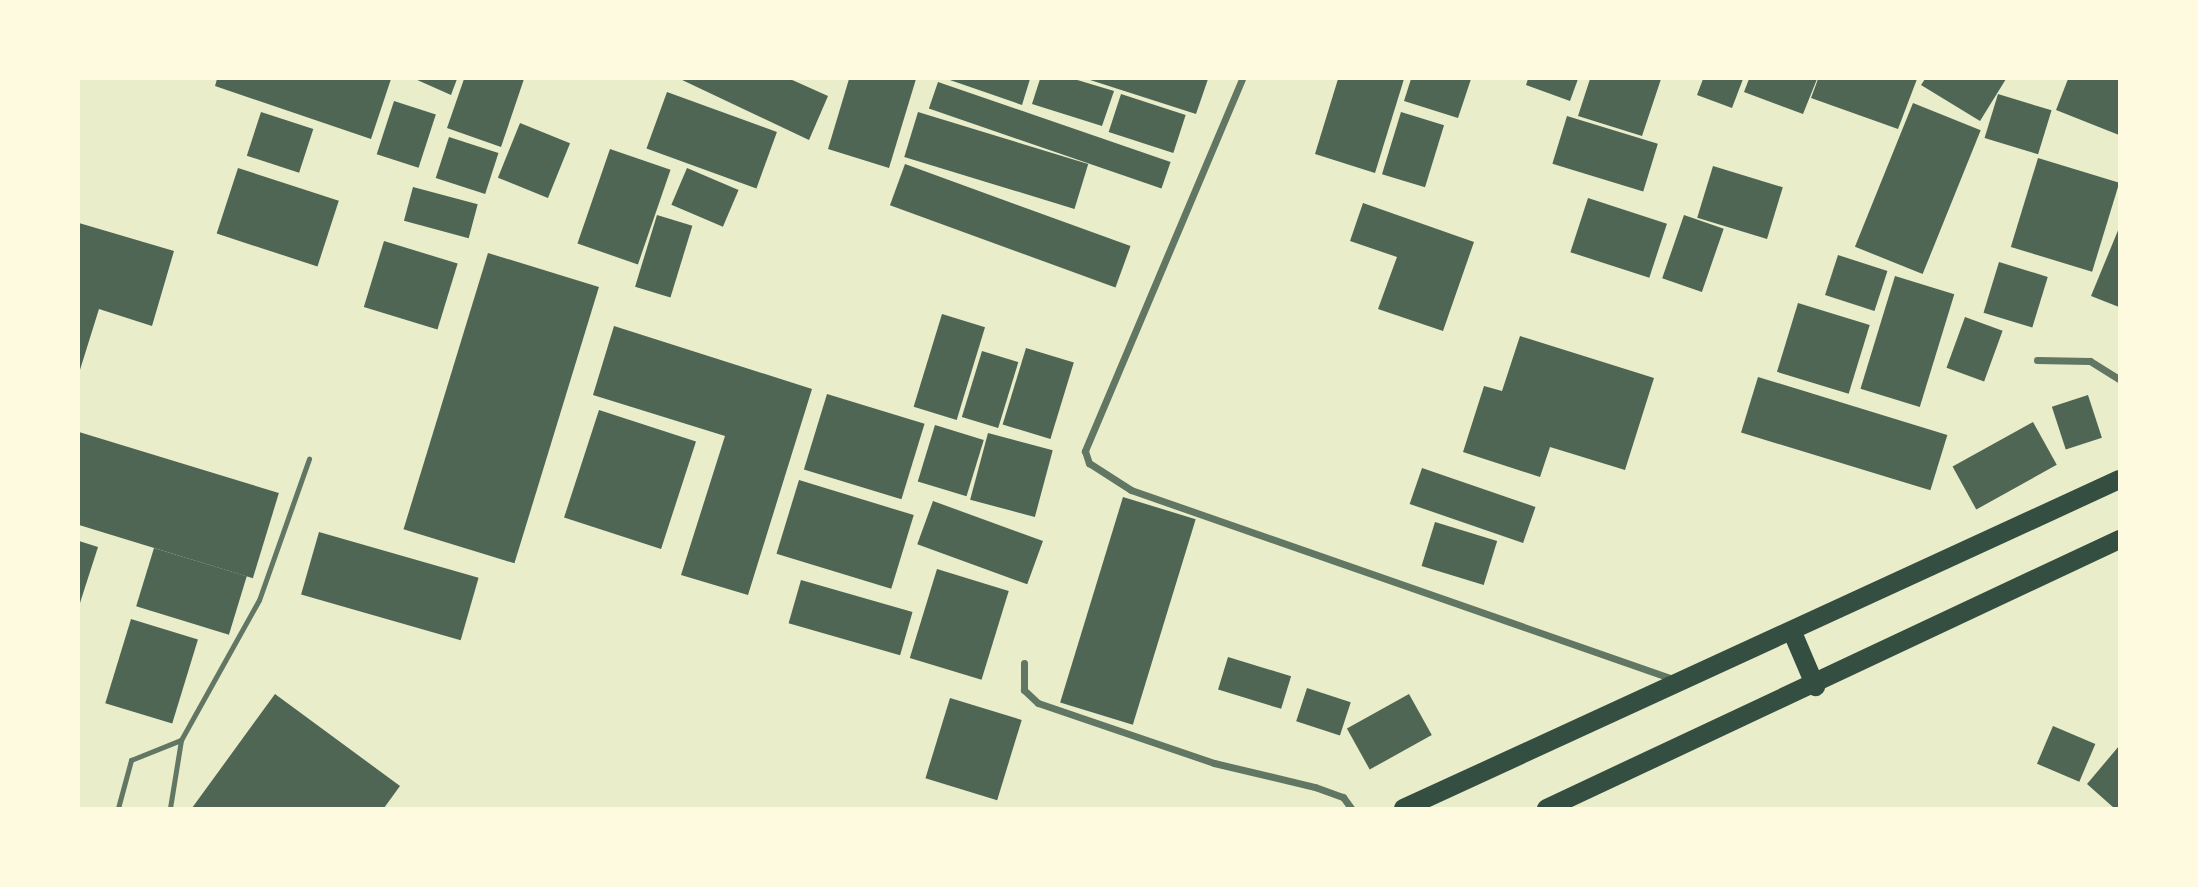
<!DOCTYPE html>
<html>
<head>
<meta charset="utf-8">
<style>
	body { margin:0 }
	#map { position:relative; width:2198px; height:887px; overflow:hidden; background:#e9edc9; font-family:Helvetica,sans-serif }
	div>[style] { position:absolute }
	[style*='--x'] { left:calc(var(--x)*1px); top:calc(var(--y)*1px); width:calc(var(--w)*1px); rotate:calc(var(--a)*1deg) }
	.building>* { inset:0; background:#4f6655; transform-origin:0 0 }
	.service>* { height:5px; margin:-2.5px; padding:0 2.5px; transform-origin:2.5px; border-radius:2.5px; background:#617663 }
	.minor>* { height:7px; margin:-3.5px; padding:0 3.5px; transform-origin:3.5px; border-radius:3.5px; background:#617663 }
	.trunk>* { height:19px; margin:-9.5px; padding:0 9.5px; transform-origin:9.5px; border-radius:9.5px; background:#344e41 }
	span { translate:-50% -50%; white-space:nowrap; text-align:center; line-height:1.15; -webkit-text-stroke:7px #fefae0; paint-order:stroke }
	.frame { position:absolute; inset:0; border:80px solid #fefae0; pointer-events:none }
</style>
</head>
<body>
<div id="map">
	<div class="building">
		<i style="clip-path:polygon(217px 79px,391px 79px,371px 139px,215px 86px)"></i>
		<i style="clip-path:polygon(415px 79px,457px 79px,451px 95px)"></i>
		<i style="clip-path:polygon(464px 79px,524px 79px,501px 147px,447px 128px)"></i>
		<i style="clip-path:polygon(680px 79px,790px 79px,828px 96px,809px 140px)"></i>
		<i style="clip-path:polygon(849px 79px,916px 79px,889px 168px,828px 149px)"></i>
		<i style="clip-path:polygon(947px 79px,1030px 79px,1022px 105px)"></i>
		<i style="clip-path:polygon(1040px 79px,1074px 79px,1114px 91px,1102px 126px,1032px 104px)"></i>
		<i style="clip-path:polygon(1087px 79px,1208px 79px,1196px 114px)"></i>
		<i style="clip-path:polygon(1338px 79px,1404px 79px,1375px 173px,1315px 154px)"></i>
		<i style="clip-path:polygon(1411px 79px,1471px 79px,1458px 118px,1404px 101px)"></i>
		<i style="clip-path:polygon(1528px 79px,1578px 79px,1570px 101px,1526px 85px)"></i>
		<i style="clip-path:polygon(1590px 79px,1661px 79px,1642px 136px,1578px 116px)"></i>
		<i style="clip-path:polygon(1703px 79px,1743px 79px,1732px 108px,1697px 95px)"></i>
		<i style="clip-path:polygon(1749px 79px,1817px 79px,1803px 114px,1744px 92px)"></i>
		<i style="clip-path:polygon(1818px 79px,1917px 79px,1898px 129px,1811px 98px)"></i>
		<i style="clip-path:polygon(1925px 79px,2006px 79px,1980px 121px,1921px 85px)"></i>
		<i style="clip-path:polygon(2068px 79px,2119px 79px,2119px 135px,2056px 110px)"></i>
		<i style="left:938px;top:82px;width:246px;height:28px;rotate:19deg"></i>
		<i style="left:667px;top:92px;width:117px;height:60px;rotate:20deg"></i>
		<i style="left:1121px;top:94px;width:68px;height:40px;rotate:18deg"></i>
		<i style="left:1998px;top:94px;width:56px;height:46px;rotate:17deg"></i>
		<i style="left:394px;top:101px;width:44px;height:56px;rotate:18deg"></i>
		<i style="left:1913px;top:103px;width:73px;height:155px;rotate:22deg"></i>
		<i style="left:261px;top:112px;width:55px;height:46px;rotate:18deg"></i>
		<i style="left:918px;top:112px;width:178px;height:47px;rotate:17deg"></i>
		<i style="left:1401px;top:112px;width:45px;height:65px;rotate:17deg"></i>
		<i style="left:1567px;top:116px;width:95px;height:50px;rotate:17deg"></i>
		<i style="left:520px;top:123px;width:54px;height:59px;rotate:22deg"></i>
		<i style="left:449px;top:137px;width:52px;height:43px;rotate:18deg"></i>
		<i style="left:610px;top:149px;width:64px;height:100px;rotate:19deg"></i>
		<i style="left:2038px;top:158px;width:85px;height:93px;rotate:17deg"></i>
		<i style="left:905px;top:164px;width:240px;height:44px;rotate:20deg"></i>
		<i style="left:1713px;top:166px;width:73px;height:54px;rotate:17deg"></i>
		<i style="left:238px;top:168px;width:106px;height:69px;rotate:18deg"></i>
		<i style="left:687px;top:168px;width:56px;height:40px;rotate:23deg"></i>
		<i style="left:413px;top:187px;width:67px;height:35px;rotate:15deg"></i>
		<i style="left:1588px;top:198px;width:83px;height:57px;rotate:18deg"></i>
		<i style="clip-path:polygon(1363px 203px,1474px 242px,1443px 331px,1378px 309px,1397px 257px,1350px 241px)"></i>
		<i style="left:657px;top:215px;width:37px;height:75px;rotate:17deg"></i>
		<i style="left:1684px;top:215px;width:42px;height:67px;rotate:19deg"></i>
		<i style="clip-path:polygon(79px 223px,174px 251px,152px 326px,99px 309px,79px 373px)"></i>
		<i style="clip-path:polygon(2119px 228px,2119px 307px,2091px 296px)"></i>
		<i style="left:384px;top:241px;width:77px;height:69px;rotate:17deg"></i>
		<i style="left:488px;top:253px;width:116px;height:289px;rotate:17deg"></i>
		<i style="left:1838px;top:255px;width:52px;height:42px;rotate:18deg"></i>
		<i style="left:1999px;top:262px;width:51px;height:53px;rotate:17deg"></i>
		<i style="left:1895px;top:276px;width:62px;height:118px;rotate:17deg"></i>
		<i style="left:1798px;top:303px;width:75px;height:72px;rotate:17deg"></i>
		<i style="left:942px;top:314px;width:45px;height:97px;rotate:17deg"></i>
		<i style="left:1965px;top:317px;width:40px;height:54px;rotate:20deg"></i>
		<i style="clip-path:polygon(614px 326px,812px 389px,748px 595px,681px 575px,725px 436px,593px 395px)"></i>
		<i style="clip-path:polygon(1520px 336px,1654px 378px,1625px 470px,1550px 447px,1540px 477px,1463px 452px,1484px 386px,1502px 391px)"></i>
		<i style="left:1026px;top:348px;width:50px;height:80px;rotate:17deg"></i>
		<i style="left:982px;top:351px;width:38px;height:69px;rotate:17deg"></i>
		<i style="left:1758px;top:377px;width:198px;height:58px;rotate:17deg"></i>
		<i style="left:827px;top:394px;width:102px;height:79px;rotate:17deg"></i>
		<i style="left:2088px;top:395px;width:45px;height:38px;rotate:72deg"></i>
		<i style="left:599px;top:410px;width:102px;height:113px;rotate:18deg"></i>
		<i style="left:2033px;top:422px;width:49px;height:92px;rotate:61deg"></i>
		<i style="left:935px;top:425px;width:51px;height:59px;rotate:17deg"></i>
		<i style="left:79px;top:432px;width:209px;height:89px;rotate:17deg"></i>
		<i style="left:988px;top:433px;width:67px;height:69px;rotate:15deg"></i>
		<i style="left:1422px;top:468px;width:120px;height:38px;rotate:19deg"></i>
		<i style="left:799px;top:480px;width:120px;height:77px;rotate:17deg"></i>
		<i style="left:1123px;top:497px;width:76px;height:215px;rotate:17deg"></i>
		<i style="left:933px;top:501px;width:117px;height:46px;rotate:20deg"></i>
		<i style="left:1435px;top:522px;width:65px;height:46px;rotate:17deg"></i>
		<i style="left:319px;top:532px;width:166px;height:65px;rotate:16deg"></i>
		<i style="clip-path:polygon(79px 541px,98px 547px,79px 606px)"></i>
		<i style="left:154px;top:548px;width:97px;height:61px;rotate:17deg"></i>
		<i style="left:937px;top:569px;width:75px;height:93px;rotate:17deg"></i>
		<i style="left:801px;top:580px;width:116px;height:45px;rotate:16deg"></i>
		<i style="left:131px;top:619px;width:70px;height:88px;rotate:17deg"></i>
		<i style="left:1228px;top:657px;width:66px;height:34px;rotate:17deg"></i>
		<i style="left:1307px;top:688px;width:46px;height:35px;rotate:18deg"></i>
		<i style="clip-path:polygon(275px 694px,400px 786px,384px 808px,192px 808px)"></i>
		<i style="left:1409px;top:694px;width:47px;height:71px;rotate:61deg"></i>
		<i style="left:950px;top:698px;width:75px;height:84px;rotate:17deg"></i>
		<i style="left:2053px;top:726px;width:46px;height:41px;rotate:23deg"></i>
		<i style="clip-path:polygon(2119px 746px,2119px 808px,2114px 808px,2087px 784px)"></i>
	</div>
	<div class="service">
		<i style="--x:118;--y:808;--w:50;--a:-74.8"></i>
		<i style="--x:131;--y:760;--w:54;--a:-21.8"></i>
		<i style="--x:170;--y:808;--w:69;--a:-80.8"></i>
		<i style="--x:181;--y:740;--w:160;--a:-60.9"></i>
		<i style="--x:259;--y:600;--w:150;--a:-70.5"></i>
	</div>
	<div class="minor">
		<i style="--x:1242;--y:79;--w:404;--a:112.9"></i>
		<i style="--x:1085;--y:451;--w:13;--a:72"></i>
		<i style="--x:1089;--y:463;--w:50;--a:32.7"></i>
		<i style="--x:1131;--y:490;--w:574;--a:19.22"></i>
		<i style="--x:2037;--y:360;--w:53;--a:1.1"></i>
		<i style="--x:2090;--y:361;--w:34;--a:32"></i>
		<i style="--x:1024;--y:663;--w:27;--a:90"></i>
		<i style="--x:1024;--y:690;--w:19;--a:43"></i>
		<i style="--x:1038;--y:703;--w:186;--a:18.8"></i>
		<i style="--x:1214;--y:763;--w:104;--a:13.4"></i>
		<i style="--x:1315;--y:787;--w:30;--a:20"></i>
		<i style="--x:1343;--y:797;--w:14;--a:54"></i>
	</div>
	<div class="trunk">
		<i style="--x:1792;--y:632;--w:59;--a:66.9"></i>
		<i style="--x:1403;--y:808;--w:788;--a:-24.68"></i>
		<i style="--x:1546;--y:808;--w:633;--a:-25.15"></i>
	</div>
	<div class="frame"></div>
</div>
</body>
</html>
